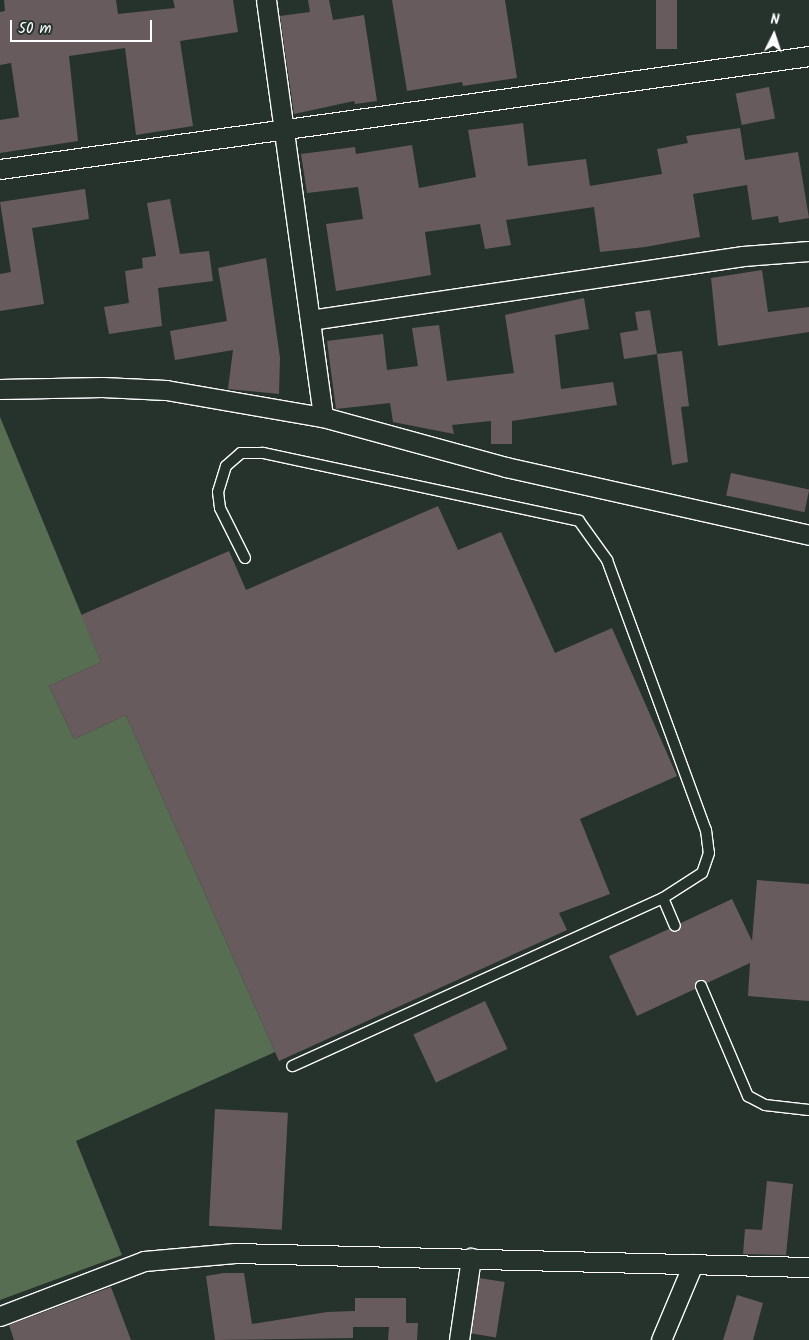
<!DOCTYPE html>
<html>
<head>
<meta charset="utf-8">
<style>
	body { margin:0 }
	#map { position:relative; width:809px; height:1340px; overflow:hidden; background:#26332d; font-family:Kalam,sans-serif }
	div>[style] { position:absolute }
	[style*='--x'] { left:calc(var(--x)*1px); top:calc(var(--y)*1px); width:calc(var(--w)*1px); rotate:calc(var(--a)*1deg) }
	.green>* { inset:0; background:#586e52 }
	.building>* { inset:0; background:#675b5e; transform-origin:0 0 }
	.roads { filter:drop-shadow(1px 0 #fff) drop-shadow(-1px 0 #fff) drop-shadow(0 1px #fff) drop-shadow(0 -1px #fff) }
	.service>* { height:10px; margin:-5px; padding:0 5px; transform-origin:5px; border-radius:5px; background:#26332d }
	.minor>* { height:19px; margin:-9.5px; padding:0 9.5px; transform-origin:9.5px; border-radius:9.5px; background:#26332d }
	span { translate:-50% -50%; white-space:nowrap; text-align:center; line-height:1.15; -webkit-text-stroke:5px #26332d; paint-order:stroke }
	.north { position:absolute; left:749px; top:10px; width:50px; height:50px; -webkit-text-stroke:4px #26332d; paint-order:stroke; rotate:4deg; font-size:14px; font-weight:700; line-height:20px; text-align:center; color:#fff }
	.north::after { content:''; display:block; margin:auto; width:18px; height:22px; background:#fff; clip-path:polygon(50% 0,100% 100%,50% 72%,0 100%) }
	.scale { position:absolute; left:10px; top:20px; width:142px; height:22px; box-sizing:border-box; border:2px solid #fff; border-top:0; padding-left:6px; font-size:15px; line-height:18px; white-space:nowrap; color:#fff; -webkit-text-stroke:4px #26332d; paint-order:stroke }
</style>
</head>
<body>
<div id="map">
	<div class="green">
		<i style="clip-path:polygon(0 417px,101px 662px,49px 686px,74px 739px,126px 715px,275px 1052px,76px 1141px,122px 1255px,0 1300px)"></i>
	</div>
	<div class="building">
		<i style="clip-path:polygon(4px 0,116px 0,118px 14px,175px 8px,173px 0,233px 0,238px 32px,180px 41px,193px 126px,136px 135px,125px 48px,69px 56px,78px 141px,0 153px,0 120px,19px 117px,11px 63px,0 65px,0 12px,5px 11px)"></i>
		<i style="clip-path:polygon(308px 0,329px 0,333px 20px,364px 15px,377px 101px,355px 104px,354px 101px,294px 114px,280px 16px,310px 12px)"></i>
		<i style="clip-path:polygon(392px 0,505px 0,517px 78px,463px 86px,462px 82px,407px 91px)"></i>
		<i style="left:656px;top:0;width:21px;height:49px"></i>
		<i style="left:769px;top:87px;width:32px;height:34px;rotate:79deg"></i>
		<i style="clip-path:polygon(523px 123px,528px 166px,586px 159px,590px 186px,662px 174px,657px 149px,688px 143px,686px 136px,740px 128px,745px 160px,798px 152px,809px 218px,779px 223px,778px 216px,752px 220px,747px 185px,693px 194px,700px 237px,645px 247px,600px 252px,594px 207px,506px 220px,511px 245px,485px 249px,480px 224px,425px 232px,431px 275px,336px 291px,326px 224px,363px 219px,358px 187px,307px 193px,301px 154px,355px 147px,356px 154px,412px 145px,419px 188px,476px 177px,468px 130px)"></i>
		<i style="clip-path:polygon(85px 189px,89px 219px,32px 228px,44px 304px,0 311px,0 274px,11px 272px,0 202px)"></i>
		<i style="clip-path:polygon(170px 199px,180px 254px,209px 251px,213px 281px,158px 288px,162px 326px,109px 334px,104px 307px,129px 303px,125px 271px,143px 268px,142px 258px,156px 256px,147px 203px)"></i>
		<i style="clip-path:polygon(266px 258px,280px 358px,279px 394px,228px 389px,233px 350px,175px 360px,170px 331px,227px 321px,218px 268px)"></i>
		<i style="clip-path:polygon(762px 270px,768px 312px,809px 307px,809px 332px,718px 346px,711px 278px)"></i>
		<i style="clip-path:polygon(584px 298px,589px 329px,555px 335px,561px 389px,613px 382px,617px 405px,512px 421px,512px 444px,491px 444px,491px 421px,452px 425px,454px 434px,393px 422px,390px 403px,336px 409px,327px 341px,383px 334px,387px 370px,418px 366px,412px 328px,439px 325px,447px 381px,514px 373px,505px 315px)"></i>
		<i style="clip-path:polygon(650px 310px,657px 354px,624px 359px,620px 333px,638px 330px,635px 312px)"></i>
		<i style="clip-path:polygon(682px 351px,689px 406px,681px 407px,688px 462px,672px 465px,657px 354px)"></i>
		<i style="left:731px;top:473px;width:80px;height:23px;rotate:12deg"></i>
		<i style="clip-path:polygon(438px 506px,458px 550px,501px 532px,555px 653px,612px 628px,677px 776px,580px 819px,610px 894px,559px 913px,567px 930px,279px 1061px,126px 715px,74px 739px,49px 686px,101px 662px,81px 615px,229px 551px,246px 590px)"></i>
		<i style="clip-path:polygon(757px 880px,809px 884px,809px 1001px,748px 996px,750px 963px,707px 983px,698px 980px,695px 989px,637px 1016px,609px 956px,669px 929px,678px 932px,681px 923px,732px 899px,752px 941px)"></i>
		<i style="left:485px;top:1001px;width:53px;height:79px;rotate:65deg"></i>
		<i style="left:215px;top:1109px;width:73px;height:117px;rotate:3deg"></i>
		<i style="clip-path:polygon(767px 1181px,793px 1184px,786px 1255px,743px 1254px,745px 1229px,762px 1230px)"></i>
		<i style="clip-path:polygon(224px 1273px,244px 1273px,252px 1324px,327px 1312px,355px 1311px,355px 1298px,406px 1298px,406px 1323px,418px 1323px,417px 1340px,388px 1340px,389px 1327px,353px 1327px,353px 1338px,215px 1340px,206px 1276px)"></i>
		<i style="left:479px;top:1278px;width:26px;height:56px;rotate:9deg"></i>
		<i style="clip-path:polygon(111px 1287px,131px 1340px,14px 1340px,9px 1325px)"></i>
		<i style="clip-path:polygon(737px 1295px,763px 1303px,753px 1340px,723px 1340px)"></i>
	</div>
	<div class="roads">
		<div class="service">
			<i style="--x:245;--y:558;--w:56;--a:-116.6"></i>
			<i style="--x:220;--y:508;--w:16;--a:-97"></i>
			<i style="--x:218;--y:492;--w:27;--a:-73"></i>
			<i style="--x:226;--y:466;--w:20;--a:-41"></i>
			<i style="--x:241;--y:453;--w:22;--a:0"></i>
			<i style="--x:263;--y:453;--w:323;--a:12.1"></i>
			<i style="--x:579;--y:521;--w:48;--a:54.3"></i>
			<i style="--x:607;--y:560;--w:288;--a:69.9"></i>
			<i style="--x:706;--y:830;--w:23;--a:83"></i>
			<i style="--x:709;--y:853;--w:21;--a:109"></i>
			<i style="--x:702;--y:873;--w:46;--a:147.3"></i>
			<i style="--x:663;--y:898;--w:407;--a:155.6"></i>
			<i style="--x:663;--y:898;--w:30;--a:67"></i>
			<i style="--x:701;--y:986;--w:120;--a:66.9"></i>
			<i style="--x:748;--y:1096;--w:19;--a:28"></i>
			<i style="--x:765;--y:1105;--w:44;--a:6.5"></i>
		</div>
		<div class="minor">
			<i style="--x:266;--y:0;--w:421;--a:82.2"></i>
			<i style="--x:0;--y:169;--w:817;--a:-7.95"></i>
			<i style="--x:310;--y:320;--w:438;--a:-8.4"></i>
			<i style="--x:743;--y:256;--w:66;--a:-4.3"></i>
			<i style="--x:0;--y:389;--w:102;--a:-1.1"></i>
			<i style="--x:102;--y:387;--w:64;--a:2.7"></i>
			<i style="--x:166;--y:390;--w:159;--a:9.8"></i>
			<i style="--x:323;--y:417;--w:190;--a:15.3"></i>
			<i style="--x:506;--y:467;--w:311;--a:12.6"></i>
			<i style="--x:0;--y:1316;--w:154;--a:-20.9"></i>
			<i style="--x:144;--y:1261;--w:91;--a:-5"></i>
			<i style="--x:235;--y:1253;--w:574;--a:1.4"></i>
			<i style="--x:459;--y:1340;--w:83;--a:-81.7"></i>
			<i style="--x:661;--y:1340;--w:82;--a:-67.2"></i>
		</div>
	</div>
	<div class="north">N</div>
	<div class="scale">50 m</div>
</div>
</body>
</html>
